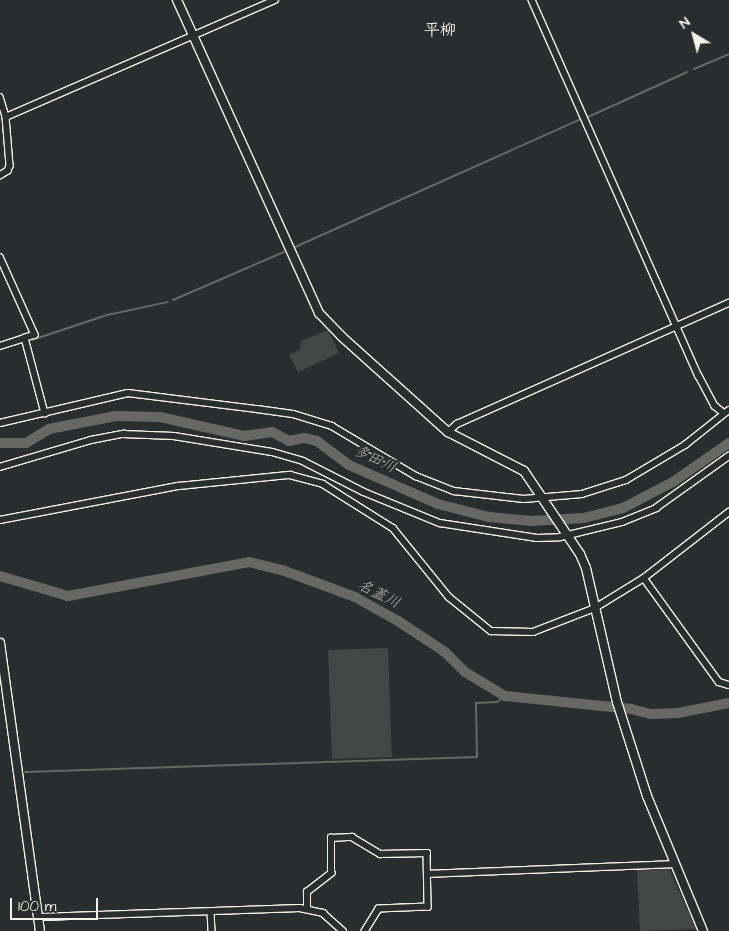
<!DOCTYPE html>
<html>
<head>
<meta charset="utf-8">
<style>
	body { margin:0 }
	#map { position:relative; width:729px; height:931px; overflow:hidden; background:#2a2d2e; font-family:"Architects Daughter","Klee One",sans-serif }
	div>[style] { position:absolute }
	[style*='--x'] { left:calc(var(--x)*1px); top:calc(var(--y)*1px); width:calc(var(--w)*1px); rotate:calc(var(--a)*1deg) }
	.green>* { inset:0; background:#444645; transform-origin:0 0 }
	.stream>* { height:2px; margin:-1px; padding:0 1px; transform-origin:1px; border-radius:1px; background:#676866 }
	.river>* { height:10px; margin:-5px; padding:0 5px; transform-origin:5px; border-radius:5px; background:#676866 }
	.roads { filter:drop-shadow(1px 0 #f4f1e8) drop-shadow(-1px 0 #f4f1e8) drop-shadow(0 1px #f4f1e8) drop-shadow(0 -1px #f4f1e8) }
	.minor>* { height:5.5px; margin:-2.75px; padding:0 2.75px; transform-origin:2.75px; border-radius:2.75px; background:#2a2d2e }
	.tertiary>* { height:8px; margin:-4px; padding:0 4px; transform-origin:4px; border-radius:4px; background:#2a2d2e }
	span { translate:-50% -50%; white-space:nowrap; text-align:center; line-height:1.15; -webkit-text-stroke:4px #2a2d2e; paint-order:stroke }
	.water-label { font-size:15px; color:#b5b3ae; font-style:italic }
	.quarter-label { font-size:16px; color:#f4f1e8; font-weight:700 }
	.north { position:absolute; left:669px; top:10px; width:50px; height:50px; -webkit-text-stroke:4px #2a2d2e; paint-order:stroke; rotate:323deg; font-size:14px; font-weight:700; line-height:20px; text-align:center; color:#f4f1e8 }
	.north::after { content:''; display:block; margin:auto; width:18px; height:22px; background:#f4f1e8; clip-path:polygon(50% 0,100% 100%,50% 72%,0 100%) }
	.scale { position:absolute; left:10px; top:898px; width:88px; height:22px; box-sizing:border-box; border:2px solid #f4f1e8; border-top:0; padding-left:6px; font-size:15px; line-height:18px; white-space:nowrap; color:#f4f1e8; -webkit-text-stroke:4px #2a2d2e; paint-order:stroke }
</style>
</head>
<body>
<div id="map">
	<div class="green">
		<i style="clip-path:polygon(328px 330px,339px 353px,298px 372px,289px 355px,300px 349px,301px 341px)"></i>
		<i style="left:388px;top:648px;width:109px;height:60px;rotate:88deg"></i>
		<i style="clip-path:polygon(669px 869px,696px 929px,640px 931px,637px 870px)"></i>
	</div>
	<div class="stream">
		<i style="--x:694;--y:69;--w:38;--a:-23"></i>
		<i style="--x:588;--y:117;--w:109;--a:-24.4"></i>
		<i style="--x:295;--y:247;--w:313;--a:-24.1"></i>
		<i style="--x:173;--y:300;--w:121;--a:-23.4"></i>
		<i style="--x:32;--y:340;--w:79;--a:-18.4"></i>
		<i style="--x:107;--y:315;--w:62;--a:-12"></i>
		<i style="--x:0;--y:343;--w:22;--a:-18"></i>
		<i style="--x:25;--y:772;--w:452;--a:-1.9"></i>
		<i style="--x:477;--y:757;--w:54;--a:-91.1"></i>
		<i style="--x:476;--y:703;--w:21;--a:-3"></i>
		<i style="--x:497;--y:702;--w:10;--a:-37"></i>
	</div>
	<div class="river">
		<i style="--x:0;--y:443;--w:26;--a:0"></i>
		<i style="--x:26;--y:443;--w:27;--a:-31"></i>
		<i style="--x:49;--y:429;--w:68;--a:-11"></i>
		<i style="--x:116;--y:416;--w:44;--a:1.3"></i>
		<i style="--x:160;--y:417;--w:86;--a:12.7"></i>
		<i style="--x:244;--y:436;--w:28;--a:-8"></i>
		<i style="--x:272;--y:432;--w:19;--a:28"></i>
		<i style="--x:289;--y:441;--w:16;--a:-11"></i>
		<i style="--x:305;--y:438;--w:12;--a:14"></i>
		<i style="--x:317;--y:441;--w:40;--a:37"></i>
		<i style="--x:349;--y:465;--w:97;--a:23.7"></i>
		<i style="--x:438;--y:504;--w:53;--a:14.3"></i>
		<i style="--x:489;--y:517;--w:42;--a:5.4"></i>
		<i style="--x:531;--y:521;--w:53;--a:-3.2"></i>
		<i style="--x:584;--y:518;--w:40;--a:-14.4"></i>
		<i style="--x:623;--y:508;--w:56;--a:-27.5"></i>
		<i style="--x:673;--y:482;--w:68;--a:-34.9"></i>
		<i style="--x:0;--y:576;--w:71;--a:16.4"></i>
		<i style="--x:68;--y:596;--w:184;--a:-10.6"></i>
		<i style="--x:249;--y:562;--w:34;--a:14"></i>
		<i style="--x:282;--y:570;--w:78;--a:20.3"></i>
		<i style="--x:355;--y:597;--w:49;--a:29.2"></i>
		<i style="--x:398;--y:621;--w:56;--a:33.4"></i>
		<i style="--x:445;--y:652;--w:28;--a:45"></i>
		<i style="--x:465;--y:672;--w:47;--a:31"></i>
		<i style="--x:505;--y:696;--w:127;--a:5.9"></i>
		<i style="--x:631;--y:709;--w:21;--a:14"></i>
		<i style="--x:651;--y:714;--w:27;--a:-2"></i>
		<i style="--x:678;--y:713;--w:52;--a:-11.1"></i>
	</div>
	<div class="roads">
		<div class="minor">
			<i style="--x:532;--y:0;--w:411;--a:66.1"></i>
			<i style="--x:699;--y:376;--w:34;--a:62"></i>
			<i style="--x:715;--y:406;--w:11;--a:38"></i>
			<i style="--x:0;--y:97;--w:21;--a:73"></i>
			<i style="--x:6;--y:117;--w:49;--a:85.3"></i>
			<i style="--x:10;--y:166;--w:5;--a:112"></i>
			<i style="--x:8;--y:171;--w:9;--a:148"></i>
			<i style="--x:6;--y:117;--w:293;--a:-23.5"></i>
			<i style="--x:0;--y:257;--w:85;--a:65.8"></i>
			<i style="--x:35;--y:335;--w:10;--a:163"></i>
			<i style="--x:25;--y:338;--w:78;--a:75.1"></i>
			<i style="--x:0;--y:346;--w:26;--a:-18"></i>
			<i style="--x:0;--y:423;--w:131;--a:-13.2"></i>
			<i style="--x:128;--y:393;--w:130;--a:7.1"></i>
			<i style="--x:257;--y:409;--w:36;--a:8"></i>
			<i style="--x:293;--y:414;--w:41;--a:17.1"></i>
			<i style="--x:332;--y:426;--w:98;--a:30.8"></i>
			<i style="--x:416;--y:476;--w:41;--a:21.5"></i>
			<i style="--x:454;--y:491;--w:70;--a:6.5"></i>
			<i style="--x:524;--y:499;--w:58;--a:-4.9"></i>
			<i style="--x:582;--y:494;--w:46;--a:-17.7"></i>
			<i style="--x:626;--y:480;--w:69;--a:-30.7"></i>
			<i style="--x:685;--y:445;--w:56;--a:-38.5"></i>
			<i style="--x:448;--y:432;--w:12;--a:-42"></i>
			<i style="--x:457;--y:424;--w:298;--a:-24"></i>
			<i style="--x:0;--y:467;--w:95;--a:-16.5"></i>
			<i style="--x:91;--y:440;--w:33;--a:-11"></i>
			<i style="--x:123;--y:434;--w:51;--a:2.2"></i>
			<i style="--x:174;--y:436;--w:99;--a:9.3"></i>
			<i style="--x:272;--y:452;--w:32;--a:16"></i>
			<i style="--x:303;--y:461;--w:68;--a:26.9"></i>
			<i style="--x:364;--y:492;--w:82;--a:22.2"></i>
			<i style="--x:440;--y:523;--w:98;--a:8.8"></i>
			<i style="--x:537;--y:538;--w:23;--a:-2"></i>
			<i style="--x:560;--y:537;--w:64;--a:-13.6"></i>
			<i style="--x:622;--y:522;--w:37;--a:-22"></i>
			<i style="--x:656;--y:508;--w:90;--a:-35.5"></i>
			<i style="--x:0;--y:520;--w:182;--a:-10.8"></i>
			<i style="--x:179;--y:486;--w:112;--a:-5.7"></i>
			<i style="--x:290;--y:475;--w:34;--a:15"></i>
			<i style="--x:323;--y:484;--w:83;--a:32.2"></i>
			<i style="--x:393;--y:528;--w:89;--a:50.9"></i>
			<i style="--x:449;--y:597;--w:54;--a:39"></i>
			<i style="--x:491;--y:631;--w:42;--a:1.4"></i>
			<i style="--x:533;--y:632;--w:66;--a:-21.2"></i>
			<i style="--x:595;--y:608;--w:57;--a:-31.5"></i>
			<i style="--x:644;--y:578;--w:108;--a:-37.8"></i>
			<i style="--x:644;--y:578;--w:128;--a:54.2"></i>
			<i style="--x:719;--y:682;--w:10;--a:17"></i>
			<i style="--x:428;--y:874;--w:246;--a:-2.3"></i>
			<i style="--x:307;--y:909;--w:17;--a:-90"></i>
			<i style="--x:307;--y:892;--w:31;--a:-38"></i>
			<i style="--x:331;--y:873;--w:35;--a:-90"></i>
			<i style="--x:331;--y:838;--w:21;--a:-3"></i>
			<i style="--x:352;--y:837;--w:33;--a:31"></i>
			<i style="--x:380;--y:854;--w:47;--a:-1.2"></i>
			<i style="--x:427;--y:853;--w:54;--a:88.9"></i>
			<i style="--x:428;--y:907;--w:49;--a:177.7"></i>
			<i style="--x:379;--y:909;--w:26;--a:122"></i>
			<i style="--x:211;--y:912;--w:19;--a:87"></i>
			<i style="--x:40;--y:917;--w:260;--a:-2"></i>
			<i style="--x:300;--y:908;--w:24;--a:12"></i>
			<i style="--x:323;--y:913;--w:27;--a:42"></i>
		</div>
		<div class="tertiary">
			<i style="--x:177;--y:0;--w:344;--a:65.6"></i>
			<i style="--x:319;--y:313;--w:32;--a:46"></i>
			<i style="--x:341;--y:336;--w:144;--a:41.9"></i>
			<i style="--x:448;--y:432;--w:85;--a:27.2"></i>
			<i style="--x:524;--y:471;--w:100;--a:56"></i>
			<i style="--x:580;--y:554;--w:15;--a:67"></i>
			<i style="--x:586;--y:568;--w:138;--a:77"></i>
			<i style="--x:617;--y:702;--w:99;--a:72.3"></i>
			<i style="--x:647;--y:796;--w:146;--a:67.5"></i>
			<i style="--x:0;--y:643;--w:291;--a:82.1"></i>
		</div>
	</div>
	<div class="water-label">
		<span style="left:375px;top:459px;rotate:25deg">多田川</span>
		<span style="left:379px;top:594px;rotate:27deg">名蓋川</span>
	</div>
	<div class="quarter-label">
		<span style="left:440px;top:30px">平柳</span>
	</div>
	<div class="north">N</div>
	<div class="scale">100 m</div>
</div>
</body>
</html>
